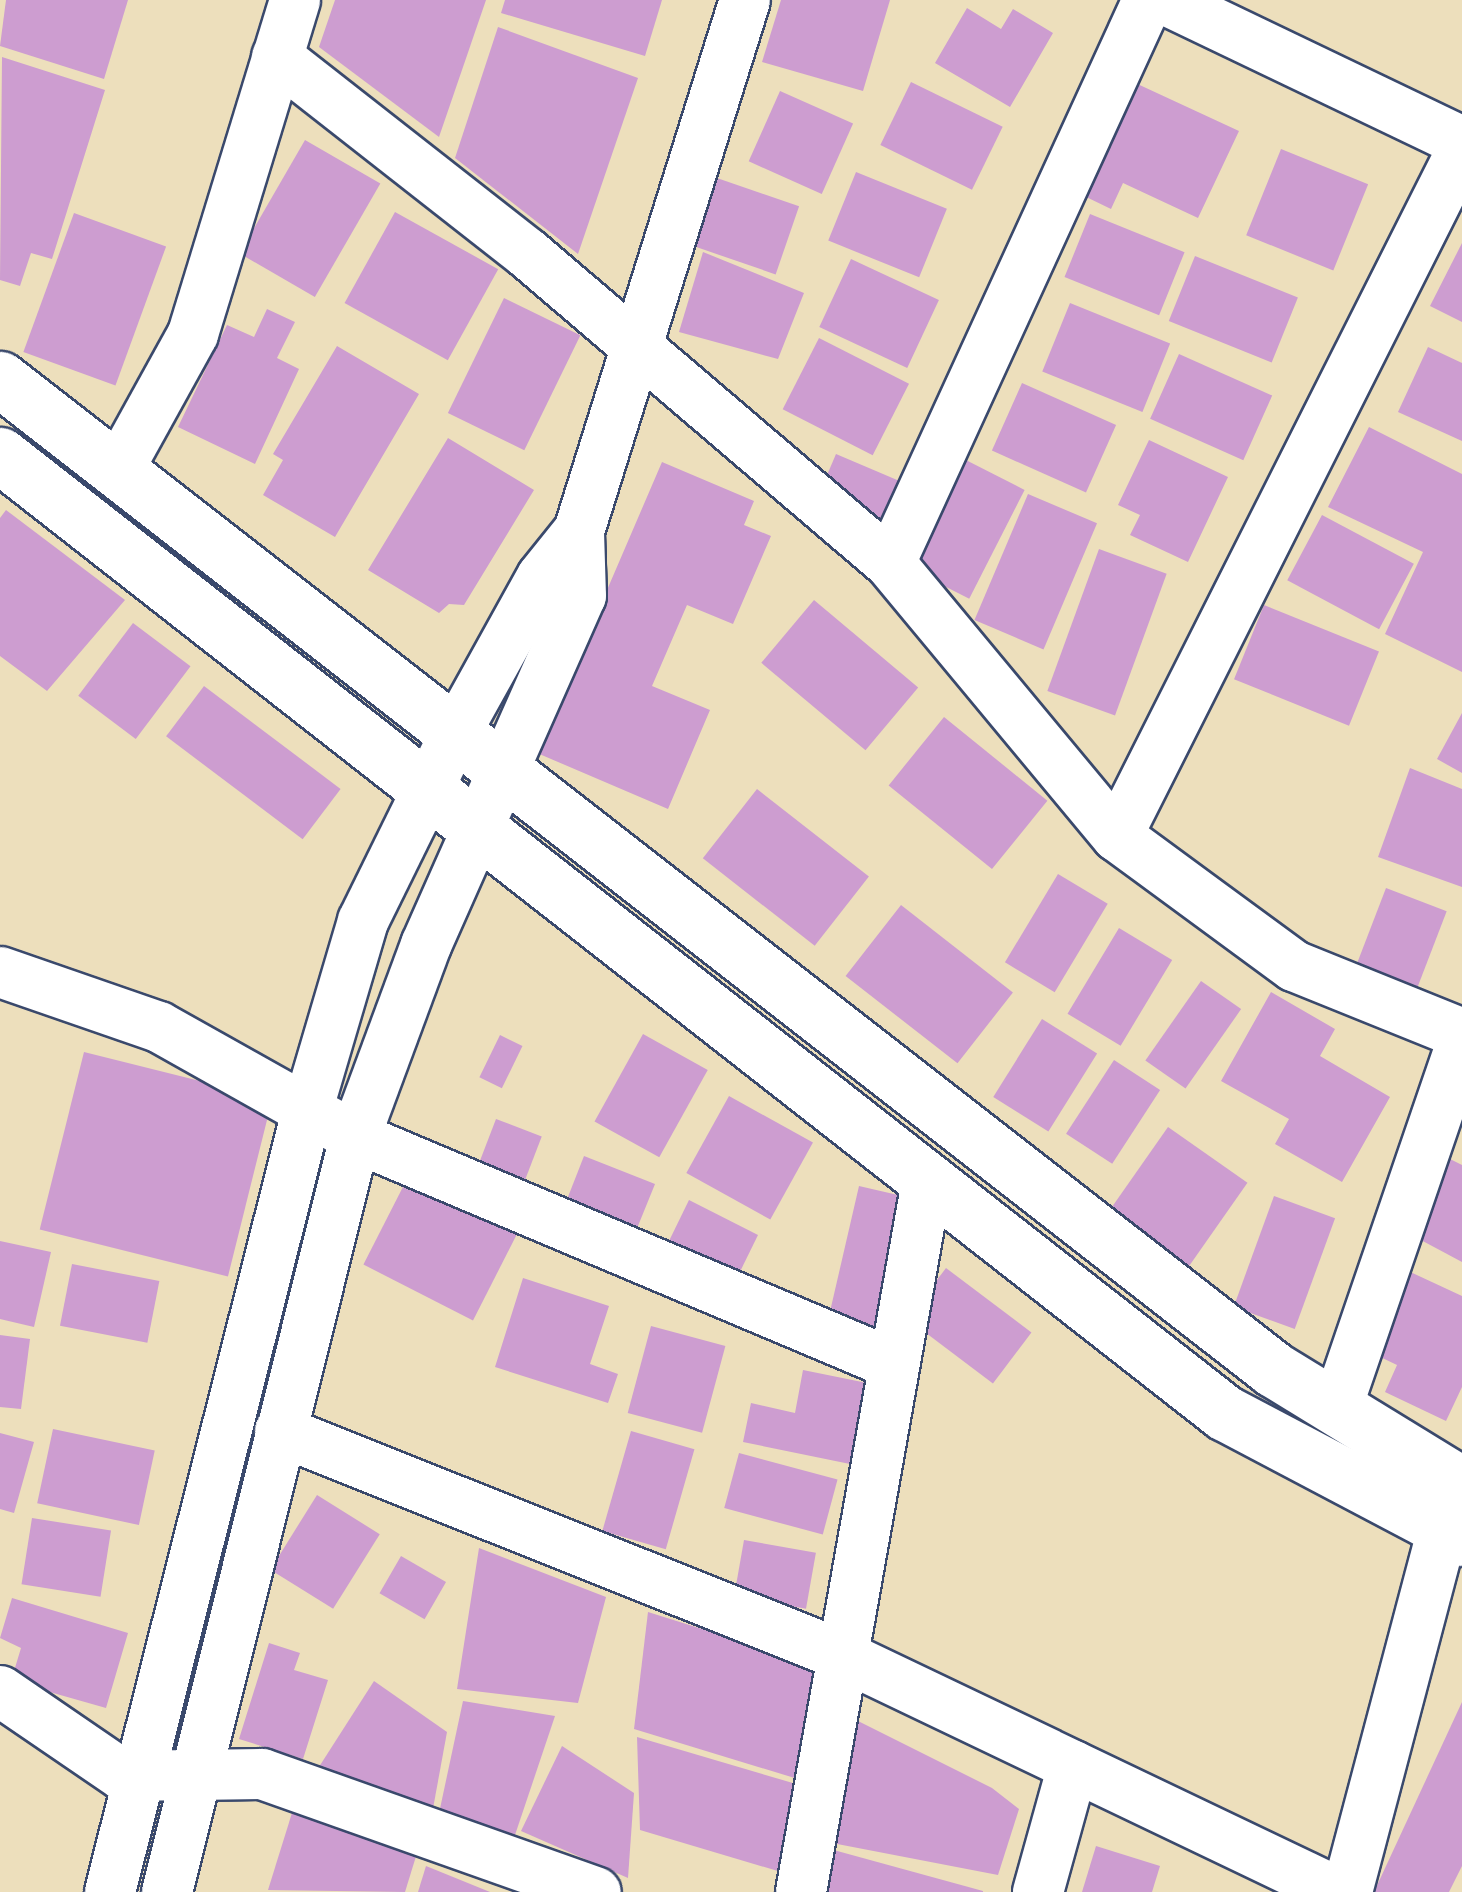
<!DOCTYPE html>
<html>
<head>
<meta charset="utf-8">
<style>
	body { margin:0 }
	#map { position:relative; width:1462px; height:1892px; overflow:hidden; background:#eddfbc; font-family:"IM FELL Double Pica",serif }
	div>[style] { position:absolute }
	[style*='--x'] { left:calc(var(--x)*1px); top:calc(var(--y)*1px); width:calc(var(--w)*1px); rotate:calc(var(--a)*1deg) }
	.building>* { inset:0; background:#cd9dd0; transform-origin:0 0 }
	.roads { filter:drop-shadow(2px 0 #3a496c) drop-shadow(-2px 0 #3a496c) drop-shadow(0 2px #3a496c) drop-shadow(0 -2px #3a496c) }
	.minor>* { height:50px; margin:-25px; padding:0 25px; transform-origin:25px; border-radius:25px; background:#fff }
	.major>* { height:55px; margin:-27.5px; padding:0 27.5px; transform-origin:27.5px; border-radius:27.5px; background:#fff }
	span { translate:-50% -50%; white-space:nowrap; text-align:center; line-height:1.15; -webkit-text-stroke:8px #fcf5e5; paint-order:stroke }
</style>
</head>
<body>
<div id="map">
	<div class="building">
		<i style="clip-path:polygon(6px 0,128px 0,104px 79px,0 46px)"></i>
		<i style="clip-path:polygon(335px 0,486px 0,439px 137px,319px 47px)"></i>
		<i style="clip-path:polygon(505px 0,662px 0,645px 56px,501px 13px)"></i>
		<i style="clip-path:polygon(781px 0,890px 0,863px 91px,762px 62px)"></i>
		<i style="clip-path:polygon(967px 8px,1001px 29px,1013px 9px,1053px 33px,1010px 107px,935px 63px)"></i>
		<i style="clip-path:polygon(498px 27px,638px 78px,578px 254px,455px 158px)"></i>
		<i style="clip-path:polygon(2px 57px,105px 90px,52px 259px,31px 253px,20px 286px,0 280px)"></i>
		<i style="clip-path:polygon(1131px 81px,1239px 131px,1198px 218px,1123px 183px,1111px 209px,1078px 193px)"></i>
		<i style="left:911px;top:82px;width:102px;height:70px;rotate:26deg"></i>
		<i style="left:780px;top:91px;width:80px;height:77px;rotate:24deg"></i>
		<i style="left:305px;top:140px;width:87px;height:131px;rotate:30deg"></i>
		<i style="left:1281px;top:149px;width:94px;height:93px;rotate:22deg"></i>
		<i style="left:856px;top:172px;width:98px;height:74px;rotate:22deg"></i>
		<i style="left:714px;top:177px;width:90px;height:72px;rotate:19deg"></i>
		<i style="left:395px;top:212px;width:118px;height:104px;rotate:29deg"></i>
		<i style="left:74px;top:213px;width:98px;height:148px;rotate:20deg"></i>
		<i style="left:1090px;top:214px;width:102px;height:68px;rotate:22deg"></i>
		<i style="clip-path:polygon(1462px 243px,1462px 322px,1430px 306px)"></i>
		<i style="clip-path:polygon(703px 252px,804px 293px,778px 359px,679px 332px)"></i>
		<i style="left:1195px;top:256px;width:111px;height:70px;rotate:22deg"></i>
		<i style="left:851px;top:259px;width:97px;height:75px;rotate:25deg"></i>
		<i style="left:504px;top:298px;width:85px;height:128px;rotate:26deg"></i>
		<i style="left:1070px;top:303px;width:108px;height:74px;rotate:22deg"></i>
		<i style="clip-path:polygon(267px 309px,295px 322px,277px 358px,299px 369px,255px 464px,178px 427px,227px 325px,254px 337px)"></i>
		<i style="left:819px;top:338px;width:101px;height:80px;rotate:27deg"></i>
		<i style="clip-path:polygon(337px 346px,419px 394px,335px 537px,263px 495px,283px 460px,273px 454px)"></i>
		<i style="clip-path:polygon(1428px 347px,1462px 363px,1462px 441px,1398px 412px)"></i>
		<i style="left:1179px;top:354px;width:102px;height:71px;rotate:24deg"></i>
		<i style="left:1022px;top:383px;width:103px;height:74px;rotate:24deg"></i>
		<i style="clip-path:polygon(1369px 427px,1462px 474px,1462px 672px,1385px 634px,1423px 552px,1328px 507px)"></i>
		<i style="clip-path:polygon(448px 438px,534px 490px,464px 605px,449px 604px,439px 613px,368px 570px)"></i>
		<i style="clip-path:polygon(1149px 440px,1228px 477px,1188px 562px,1130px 535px,1140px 515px,1118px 505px)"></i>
		<i style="left:836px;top:454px;width:69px;height:46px;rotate:23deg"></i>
		<i style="left:956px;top:455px;width:77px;height:122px;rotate:27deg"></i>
		<i style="clip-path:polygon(662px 462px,754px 501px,744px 525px,771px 536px,733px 624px,687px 605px,652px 686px,710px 710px,668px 809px,537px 753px)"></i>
		<i style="left:1028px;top:494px;width:75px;height:137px;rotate:23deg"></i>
		<i style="clip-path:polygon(6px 510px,125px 600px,47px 691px,0 656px,0 518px)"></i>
		<i style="left:1322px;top:515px;width:104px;height:74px;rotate:28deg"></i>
		<i style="left:1099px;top:549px;width:72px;height:151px;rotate:20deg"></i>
		<i style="left:814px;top:600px;width:136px;height:82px;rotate:40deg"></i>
		<i style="left:1264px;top:605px;width:124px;height:80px;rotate:22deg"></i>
		<i style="left:133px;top:623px;width:72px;height:91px;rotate:37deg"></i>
		<i style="left:204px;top:686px;width:171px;height:63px;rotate:37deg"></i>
		<i style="clip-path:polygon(1462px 713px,1462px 773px,1437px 759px)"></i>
		<i style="left:944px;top:717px;width:133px;height:88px;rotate:39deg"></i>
		<i style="clip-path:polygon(1410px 768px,1462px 789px,1462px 887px,1378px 857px)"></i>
		<i style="left:757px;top:789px;width:142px;height:88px;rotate:38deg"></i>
		<i style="left:1058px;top:874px;width:58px;height:103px;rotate:31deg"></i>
		<i style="left:1386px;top:888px;width:65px;height:82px;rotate:21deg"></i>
		<i style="left:901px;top:905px;width:142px;height:90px;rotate:38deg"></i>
		<i style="left:1119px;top:928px;width:62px;height:100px;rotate:31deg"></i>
		<i style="left:1201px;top:981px;width:49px;height:97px;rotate:35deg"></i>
		<i style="clip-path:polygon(1271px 992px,1335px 1029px,1320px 1056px,1390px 1097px,1342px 1182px,1275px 1144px,1289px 1119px,1221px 1081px)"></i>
		<i style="left:1042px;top:1019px;width:65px;height:92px;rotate:32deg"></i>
		<i style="left:643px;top:1034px;width:74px;height:100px;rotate:29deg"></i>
		<i style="left:500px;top:1035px;width:25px;height:47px;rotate:26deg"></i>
		<i style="left:84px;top:1052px;width:194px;height:183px;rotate:14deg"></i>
		<i style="left:1114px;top:1060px;width:55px;height:88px;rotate:33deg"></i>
		<i style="left:729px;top:1096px;width:96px;height:88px;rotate:29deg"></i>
		<i style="left:496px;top:1119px;width:49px;height:67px;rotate:21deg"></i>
		<i style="left:1168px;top:1127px;width:97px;height:102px;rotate:35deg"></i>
		<i style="clip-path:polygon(584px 1156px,655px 1184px,629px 1248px,566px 1202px)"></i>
		<i style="clip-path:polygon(1444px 1156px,1462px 1165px,1462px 1262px,1404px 1231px)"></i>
		<i style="left:407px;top:1179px;width:123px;height:96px;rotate:27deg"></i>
		<i style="left:859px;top:1186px;width:51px;height:144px;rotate:13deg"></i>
		<i style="left:1274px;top:1196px;width:65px;height:118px;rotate:20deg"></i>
		<i style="clip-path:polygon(689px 1200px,758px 1235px,732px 1288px,669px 1241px)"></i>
		<i style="clip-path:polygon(0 1241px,51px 1252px,34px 1327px,0 1319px)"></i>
		<i style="clip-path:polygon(1391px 1263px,1462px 1296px,1462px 1387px,1446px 1421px,1385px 1392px,1397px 1365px,1353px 1344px)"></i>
		<i style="left:72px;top:1264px;width:89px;height:63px;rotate:11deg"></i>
		<i style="left:946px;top:1268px;width:107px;height:64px;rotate:37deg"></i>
		<i style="clip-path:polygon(523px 1278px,609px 1306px,590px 1364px,618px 1374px,608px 1403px,495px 1367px)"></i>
		<i style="left:651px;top:1326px;width:77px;height:90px;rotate:15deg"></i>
		<i style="clip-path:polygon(0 1335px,30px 1339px,21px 1409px,0 1407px)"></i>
		<i style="clip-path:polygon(803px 1370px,867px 1383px,850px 1464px,743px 1442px,751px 1403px,795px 1413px)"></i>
		<i style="left:53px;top:1429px;width:104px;height:76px;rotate:12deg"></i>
		<i style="left:631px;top:1431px;width:66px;height:104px;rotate:16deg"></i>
		<i style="clip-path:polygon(0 1433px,34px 1442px,14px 1513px,0 1509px)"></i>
		<i style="left:739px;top:1453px;width:102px;height:57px;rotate:15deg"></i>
		<i style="left:317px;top:1495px;width:74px;height:88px;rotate:32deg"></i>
		<i style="left:32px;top:1518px;width:80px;height:67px;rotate:9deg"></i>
		<i style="left:744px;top:1540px;width:73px;height:57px;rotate:10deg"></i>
		<i style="clip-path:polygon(479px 1548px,606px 1597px,578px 1703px,457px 1689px)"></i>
		<i style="left:401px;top:1556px;width:52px;height:43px;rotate:30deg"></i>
		<i style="clip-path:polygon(12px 1598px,128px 1633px,106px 1708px,11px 1681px,21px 1648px,0 1638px)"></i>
		<i style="clip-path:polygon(648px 1612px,829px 1669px,811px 1783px,634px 1729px)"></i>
		<i style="clip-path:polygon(269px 1643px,300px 1653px,294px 1670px,328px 1680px,303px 1759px,239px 1739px)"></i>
		<i style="clip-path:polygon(374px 1681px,447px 1732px,432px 1814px,317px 1770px)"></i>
		<i style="clip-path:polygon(463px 1701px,555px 1716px,514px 1838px,438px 1818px)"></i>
		<i style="clip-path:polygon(1462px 1702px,1462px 1866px,1449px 1892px,1374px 1892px)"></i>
		<i style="clip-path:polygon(850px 1717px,992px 1788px,1019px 1809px,998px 1875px,832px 1843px)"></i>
		<i style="clip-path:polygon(637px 1737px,813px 1789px,798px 1877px,640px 1830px)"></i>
		<i style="clip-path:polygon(562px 1746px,634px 1793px,628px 1878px,521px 1831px)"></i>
		<i style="clip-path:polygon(296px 1800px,417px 1853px,405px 1892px,268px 1890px)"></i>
		<i style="clip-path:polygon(1096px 1846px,1160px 1866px,1152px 1892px,1082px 1892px)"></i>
		<i style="clip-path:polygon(830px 1849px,983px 1891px,983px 1892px,824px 1892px)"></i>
		<i style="clip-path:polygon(426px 1866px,490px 1892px,418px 1892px)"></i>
	</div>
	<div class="roads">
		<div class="minor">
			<i style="--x:1166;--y:0;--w:328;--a:25.6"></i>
			<i style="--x:277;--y:57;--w:318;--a:38.1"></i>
			<i style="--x:527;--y:253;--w:477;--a:40.5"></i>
			<i style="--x:890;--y:563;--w:355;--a:50.3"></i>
			<i style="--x:1117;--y:836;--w:220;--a:36.3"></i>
			<i style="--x:1294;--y:966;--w:181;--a:22"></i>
			<i style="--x:118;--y:470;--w:155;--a:-61.1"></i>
			<i style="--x:193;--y:334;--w:349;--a:-73"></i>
			<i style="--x:890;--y:563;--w:619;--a:-65.38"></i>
			<i style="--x:1117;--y:836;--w:768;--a:-63.3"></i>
			<i style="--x:0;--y:972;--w:168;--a:19.1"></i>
			<i style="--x:159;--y:1027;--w:225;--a:29.3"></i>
			<i style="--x:355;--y:1137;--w:584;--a:22.88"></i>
			<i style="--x:1336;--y:1410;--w:390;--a:-71.1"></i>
			<i style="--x:280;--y:1431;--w:602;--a:21.75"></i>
			<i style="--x:839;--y:1654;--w:552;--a:25.54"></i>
			<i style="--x:0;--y:1691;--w:150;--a:34.4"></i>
			<i style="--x:124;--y:1776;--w:138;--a:-0.8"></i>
			<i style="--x:262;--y:1774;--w:354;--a:19.5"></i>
			<i style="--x:110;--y:1892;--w:809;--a:-75.83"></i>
			<i style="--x:308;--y:1108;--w:195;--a:-73.6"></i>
			<i style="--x:363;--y:921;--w:211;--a:-63.8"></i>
			<i style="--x:456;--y:732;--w:177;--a:-61"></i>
			<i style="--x:542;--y:577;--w:59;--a:-51.2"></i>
			<i style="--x:167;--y:1892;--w:778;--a:-76.02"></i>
			<i style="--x:355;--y:1137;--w:205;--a:-69.7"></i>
			<i style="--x:426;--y:945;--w:382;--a:-66.1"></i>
			<i style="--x:581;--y:596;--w:65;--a:-91.8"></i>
			<i style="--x:579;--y:531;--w:556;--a:-72.64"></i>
			<i style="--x:801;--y:1892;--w:722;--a:-79.95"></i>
			<i style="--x:1038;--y:1892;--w:131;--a:-74.5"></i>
			<i style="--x:1347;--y:1892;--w:376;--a:-75.2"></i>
		</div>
		<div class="major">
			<i style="--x:0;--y:379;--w:1613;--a:37.87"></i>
			<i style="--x:1273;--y:1369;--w:222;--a:31.5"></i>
			<i style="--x:0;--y:455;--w:1555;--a:38.03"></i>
			<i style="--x:1225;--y:1413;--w:268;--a:27.8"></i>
		</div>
	</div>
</div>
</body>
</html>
